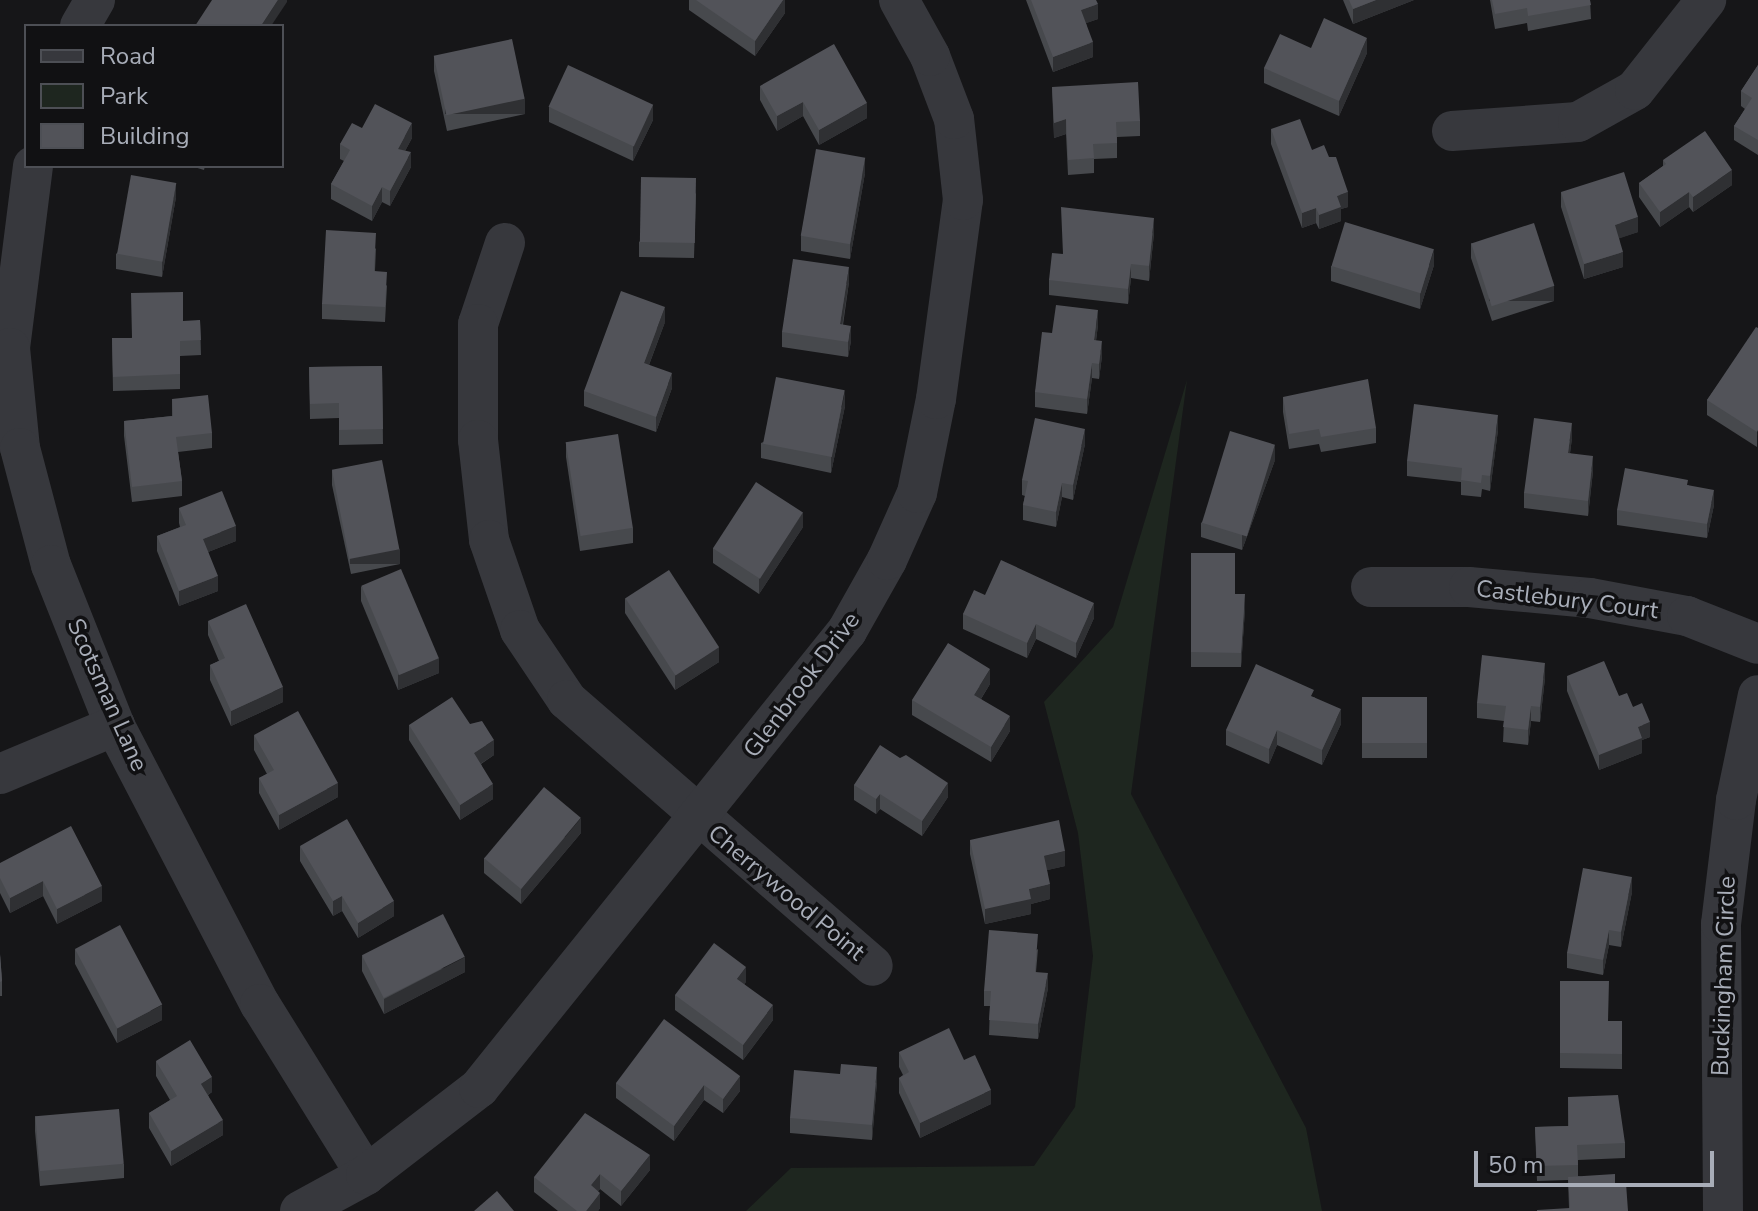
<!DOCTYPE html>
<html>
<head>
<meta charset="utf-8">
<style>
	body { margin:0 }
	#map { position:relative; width:1758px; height:1211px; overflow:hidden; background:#161618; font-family:"Nunito Sans",sans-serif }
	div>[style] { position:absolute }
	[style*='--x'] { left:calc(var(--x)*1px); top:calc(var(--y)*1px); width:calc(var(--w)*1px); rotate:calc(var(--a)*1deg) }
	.green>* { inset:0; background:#1e261f }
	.minor>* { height:40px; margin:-20px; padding:0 20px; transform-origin:20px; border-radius:20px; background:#37383d }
	.wall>* { inset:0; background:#47494d; transform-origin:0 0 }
	.shaded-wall>* { inset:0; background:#2f3033; transform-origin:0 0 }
	.building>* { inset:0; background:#525359; transform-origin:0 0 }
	span { translate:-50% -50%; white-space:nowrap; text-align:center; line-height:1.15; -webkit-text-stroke:7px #111113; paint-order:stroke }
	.street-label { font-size:24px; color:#a8adb8 }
	.legend { position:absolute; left:24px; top:24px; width:260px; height:144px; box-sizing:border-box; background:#111113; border:2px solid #4d4f55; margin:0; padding:10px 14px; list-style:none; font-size:24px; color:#a8adb8 }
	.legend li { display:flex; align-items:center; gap:16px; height:40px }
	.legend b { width:40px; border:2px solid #4d4f55 }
	.scale { position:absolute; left:1474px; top:1151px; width:240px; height:36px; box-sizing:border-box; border:4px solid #a8adb8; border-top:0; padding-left:10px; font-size:24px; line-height:28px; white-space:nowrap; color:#a8adb8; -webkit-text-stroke:6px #111113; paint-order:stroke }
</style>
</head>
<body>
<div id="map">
	<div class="green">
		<i style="clip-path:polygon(1187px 380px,1131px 794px,1306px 1128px,1322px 1211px,746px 1211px,791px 1168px,1034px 1166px,1075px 1107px,1093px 956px,1078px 833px,1044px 702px,1113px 627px)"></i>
	</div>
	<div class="minor">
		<i style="--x:80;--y:26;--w:30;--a:-60"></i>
		<i style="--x:1452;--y:131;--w:126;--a:-4.1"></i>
		<i style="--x:1578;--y:122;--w:65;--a:-29.3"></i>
		<i style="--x:1635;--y:90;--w:115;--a:-51.7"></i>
		<i style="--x:33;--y:166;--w:183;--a:97.2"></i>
		<i style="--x:10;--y:348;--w:100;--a:84.3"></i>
		<i style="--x:20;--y:448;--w:121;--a:75.2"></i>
		<i style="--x:51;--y:565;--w:173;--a:68.3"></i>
		<i style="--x:115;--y:726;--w:314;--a:62.5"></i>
		<i style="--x:260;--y:1004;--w:201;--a:58.2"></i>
		<i style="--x:505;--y:243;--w:85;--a:108.4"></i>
		<i style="--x:478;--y:324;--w:116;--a:90"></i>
		<i style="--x:478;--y:440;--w:101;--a:83.7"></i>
		<i style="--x:489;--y:540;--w:95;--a:71"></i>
		<i style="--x:520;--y:630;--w:84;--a:56.1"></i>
		<i style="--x:567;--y:700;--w:405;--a:41"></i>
		<i style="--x:1371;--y:587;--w:98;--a:0"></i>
		<i style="--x:1469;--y:587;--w:121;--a:5.2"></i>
		<i style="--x:1590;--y:598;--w:99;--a:10.5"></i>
		<i style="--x:1687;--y:616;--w:76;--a:21.5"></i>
		<i style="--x:0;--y:774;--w:125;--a:-22.7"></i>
		<i style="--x:300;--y:1211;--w:75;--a:-28.6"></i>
		<i style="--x:366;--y:1175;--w:143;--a:-37.6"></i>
		<i style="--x:479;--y:1088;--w:587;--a:-51.16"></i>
		<i style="--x:847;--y:631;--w:81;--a:-60.6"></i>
		<i style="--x:887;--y:560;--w:73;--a:-65.9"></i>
		<i style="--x:917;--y:493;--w:96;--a:-78.6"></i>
		<i style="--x:936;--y:399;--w:201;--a:-82.3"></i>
		<i style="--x:963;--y:200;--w:81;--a:-96.3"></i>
		<i style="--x:954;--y:119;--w:67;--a:-110.9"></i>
		<i style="--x:930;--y:56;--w:64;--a:-119"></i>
		<i style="--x:1723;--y:1211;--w:287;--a:-90.4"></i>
		<i style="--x:1721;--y:924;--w:125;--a:-83.1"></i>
		<i style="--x:1736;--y:800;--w:107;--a:-78.2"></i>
	</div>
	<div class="wall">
		<i style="clip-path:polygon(689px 0,785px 0,785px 13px,755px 56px,689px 10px)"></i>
		<i style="clip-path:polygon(1026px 0,1096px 0,1098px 19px,1086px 23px,1093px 57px,1053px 72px)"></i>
		<i style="clip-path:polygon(1343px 0,1414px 0,1353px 24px)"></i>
		<i style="clip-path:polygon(1490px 0,1590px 0,1591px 19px,1528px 31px,1527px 23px,1495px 29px)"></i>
		<i style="clip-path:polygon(1311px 48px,1367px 53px,1339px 116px,1264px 83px,1264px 68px)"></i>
		<i style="clip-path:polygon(434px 56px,525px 114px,447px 131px,434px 71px)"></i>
		<i style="clip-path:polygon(1758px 65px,1758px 155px,1734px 140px,1734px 126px,1745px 109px,1741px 106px,1741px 91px)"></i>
		<i style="clip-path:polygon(760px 86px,867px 118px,819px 145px,803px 116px,777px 131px,760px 100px)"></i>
		<i style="clip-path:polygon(1052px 87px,1140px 121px,1140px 136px,1117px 137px,1117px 158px,1094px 159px,1094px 173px,1068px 175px,1066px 134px,1054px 138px)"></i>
		<i style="clip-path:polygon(549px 107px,653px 120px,633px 161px,549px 122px)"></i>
		<i style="clip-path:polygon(362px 128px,412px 138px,405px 151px,411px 167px,390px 206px,382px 202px,372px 221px,331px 199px,331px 184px,344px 161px,340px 159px,340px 144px)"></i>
		<i style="clip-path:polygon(1271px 129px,1312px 150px,1348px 207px,1341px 209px,1341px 221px,1319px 229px,1316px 223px,1302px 228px,1271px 144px)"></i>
		<i style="clip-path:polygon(1663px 160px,1732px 185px,1693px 212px,1689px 207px,1660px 227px,1639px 197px,1639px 183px,1663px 166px)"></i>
		<i style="clip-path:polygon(191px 166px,205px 166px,204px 170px)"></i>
		<i style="clip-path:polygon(865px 173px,850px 259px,801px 251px,801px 236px)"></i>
		<i style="clip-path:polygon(1561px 192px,1638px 232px,1619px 238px,1623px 267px,1584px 279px,1561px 207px)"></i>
		<i style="clip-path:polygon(696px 193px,694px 258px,639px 257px,639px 242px)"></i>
		<i style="clip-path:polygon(176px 197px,162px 277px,116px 269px,116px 254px)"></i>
		<i style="clip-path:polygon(1154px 233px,1149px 281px,1131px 278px,1128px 304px,1049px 295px,1049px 280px,1062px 254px)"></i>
		<i style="clip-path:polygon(1471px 243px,1554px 301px,1492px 321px,1471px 258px)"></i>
		<i style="clip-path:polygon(376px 248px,375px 271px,387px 286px,385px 322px,322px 319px,322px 304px)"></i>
		<i style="clip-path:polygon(1434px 265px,1420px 309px,1331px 281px,1331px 266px)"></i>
		<i style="clip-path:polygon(849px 282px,843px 325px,851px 341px,848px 357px,782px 347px,782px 332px)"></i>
		<i style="clip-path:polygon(200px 320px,201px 355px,180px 356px,180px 389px,113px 391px,112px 338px,131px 338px)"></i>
		<i style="clip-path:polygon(665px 322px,649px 365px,672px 388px,656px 432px,584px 406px,584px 391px)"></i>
		<i style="clip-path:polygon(1098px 325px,1096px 341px,1102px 356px,1099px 379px,1092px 378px,1087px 414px,1035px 407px,1035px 392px,1052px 333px)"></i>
		<i style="clip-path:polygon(1758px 328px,1757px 447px,1707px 415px,1707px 400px)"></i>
		<i style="clip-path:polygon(382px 366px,383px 444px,339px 445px,339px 418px,310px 419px,309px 367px)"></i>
		<i style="clip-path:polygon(1283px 397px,1376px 428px,1376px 443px,1321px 452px,1319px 444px,1289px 449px,1283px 412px)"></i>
		<i style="clip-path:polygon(172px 399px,212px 433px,212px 448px,178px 452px,182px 481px,182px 496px,132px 502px,124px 436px,124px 421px,172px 416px)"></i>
		<i style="clip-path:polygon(845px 406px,831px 473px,761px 458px,761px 443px)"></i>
		<i style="clip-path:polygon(1498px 430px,1490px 491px,1482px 489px,1481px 497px,1461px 495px,1461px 482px,1407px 476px,1407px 461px)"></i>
		<i style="clip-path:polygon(1572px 438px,1570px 453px,1593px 471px,1588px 516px,1524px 508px,1524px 493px)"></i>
		<i style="clip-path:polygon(566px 442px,633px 528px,633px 543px,580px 551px,566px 457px)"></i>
		<i style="clip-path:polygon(1085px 444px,1073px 500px,1062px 497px,1056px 527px,1023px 520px,1023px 505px,1025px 496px,1022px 495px,1022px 480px)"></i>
		<i style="clip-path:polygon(1275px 460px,1242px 550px,1201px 537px,1201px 523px)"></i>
		<i style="clip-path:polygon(332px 470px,400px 564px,351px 574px,332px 485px)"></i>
		<i style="clip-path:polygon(1688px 485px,1714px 505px,1707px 538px,1617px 525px,1617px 510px)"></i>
		<i style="clip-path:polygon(179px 508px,236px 541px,208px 552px,218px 591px,179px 606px,157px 551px,157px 536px,180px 527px,179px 523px)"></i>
		<i style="clip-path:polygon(803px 527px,759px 594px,713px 563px,713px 548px)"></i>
		<i style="clip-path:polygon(1191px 553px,1235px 594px,1245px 609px,1241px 667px,1191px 667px)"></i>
		<i style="clip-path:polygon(361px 586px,439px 673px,398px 690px,361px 601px)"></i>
		<i style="clip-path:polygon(985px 595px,1094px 618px,1076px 658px,1036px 639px,1027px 658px,963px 629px,963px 614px)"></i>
		<i style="clip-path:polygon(625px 598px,719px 662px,675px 690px,625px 613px)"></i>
		<i style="clip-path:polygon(208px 621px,283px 702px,231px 726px,210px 680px,210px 665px,219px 661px,208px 635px)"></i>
		<i style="clip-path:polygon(1567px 676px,1619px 696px,1633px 707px,1650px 737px,1642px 740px,1642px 753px,1599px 770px,1567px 691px)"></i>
		<i style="clip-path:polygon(1545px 678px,1540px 722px,1531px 721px,1528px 745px,1503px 742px,1504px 721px,1477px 718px,1477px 703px)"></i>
		<i style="clip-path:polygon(990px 684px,981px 699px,1010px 731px,991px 762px,912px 715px,912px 700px)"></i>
		<i style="clip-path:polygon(1314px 697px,1341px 724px,1322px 765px,1277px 745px,1269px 764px,1226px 745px,1226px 730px)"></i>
		<i style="left:1362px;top:697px;width:65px;height:61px"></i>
		<i style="clip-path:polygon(470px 724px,494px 755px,481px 764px,493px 799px,460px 820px,409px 740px,409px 725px)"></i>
		<i style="clip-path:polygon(254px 735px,338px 797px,279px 830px,259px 793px,259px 778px,267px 774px,254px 750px)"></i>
		<i style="clip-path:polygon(900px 758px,948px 797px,922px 836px,880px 809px,876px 814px,854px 800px,854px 785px)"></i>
		<i style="clip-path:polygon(581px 833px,521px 904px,484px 873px,484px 858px)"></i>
		<i style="clip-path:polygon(970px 840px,1065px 866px,1047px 870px,1050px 899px,1031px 904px,1031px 914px,985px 924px,970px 854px)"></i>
		<i style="clip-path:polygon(300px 846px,394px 916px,358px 938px,342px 911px,333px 916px,300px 861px)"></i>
		<i style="clip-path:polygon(0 863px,102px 901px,57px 924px,43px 896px,10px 913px,0 893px)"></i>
		<i style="clip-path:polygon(1632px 892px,1621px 947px,1609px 945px,1603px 975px,1567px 968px,1567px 953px)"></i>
		<i style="clip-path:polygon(75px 949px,162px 1020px,117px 1043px,75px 964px)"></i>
		<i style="clip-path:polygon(1038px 949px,1036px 972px,1048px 988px,1038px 1039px,989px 1035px,990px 1006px,984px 1006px,984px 991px)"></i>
		<i style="clip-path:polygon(0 954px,2px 981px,2px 996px,0 996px)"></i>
		<i style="clip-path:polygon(362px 956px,465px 972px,384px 1014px,362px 971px)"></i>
		<i style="clip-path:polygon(1560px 981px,1608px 1021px,1622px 1021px,1622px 1069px,1560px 1068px)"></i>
		<i style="clip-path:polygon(746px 982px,744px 984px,773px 1020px,743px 1060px,675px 1010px,675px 995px)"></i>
		<i style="clip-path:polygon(899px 1052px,964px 1060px,991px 1104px,920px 1138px,899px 1093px,899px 1078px,903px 1075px,899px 1067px)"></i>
		<i style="clip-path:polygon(156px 1061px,212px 1092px,208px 1095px,223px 1135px,171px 1166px,149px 1128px,149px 1113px,170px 1100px,156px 1076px)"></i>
		<i style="clip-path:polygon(740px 1076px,740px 1091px,723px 1113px,704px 1100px,674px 1141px,616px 1098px,616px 1083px)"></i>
		<i style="clip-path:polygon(877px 1082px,872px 1140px,790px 1133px,790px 1118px)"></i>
		<i style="clip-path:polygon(1568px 1097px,1625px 1143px,1625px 1158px,1578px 1160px,1578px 1176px,1615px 1184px,1628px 1211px,1569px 1208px,1568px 1180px,1537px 1181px,1535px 1127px,1568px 1126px)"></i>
		<i style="clip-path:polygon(35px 1116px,124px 1164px,124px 1178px,40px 1186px,35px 1131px)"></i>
		<i style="clip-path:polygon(650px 1170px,621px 1206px,600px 1189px,598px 1191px,600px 1208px,598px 1211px,558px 1211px,534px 1192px,534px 1177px)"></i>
	</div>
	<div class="shaded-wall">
		<i style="clip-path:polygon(278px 0,287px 0,287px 2px,271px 26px,261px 26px)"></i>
		<i style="clip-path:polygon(783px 0,785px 0,785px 13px,755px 56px,755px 41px)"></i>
		<i style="clip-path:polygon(1376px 0,1414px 0,1353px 24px,1353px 9px)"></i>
		<i style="clip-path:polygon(1098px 4px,1098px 19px,1081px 25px,1081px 10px)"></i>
		<i style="clip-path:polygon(1367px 38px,1367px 53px,1339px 116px,1339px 101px)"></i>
		<i style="clip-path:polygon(1093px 42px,1093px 57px,1053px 72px,1053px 57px)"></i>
		<i style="left:525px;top:99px;width:15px;height:80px;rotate:90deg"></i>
		<i style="clip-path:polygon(803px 102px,803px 116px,777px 131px,777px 116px)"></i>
		<i style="clip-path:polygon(867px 103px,867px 118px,819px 145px,819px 130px)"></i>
		<i style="clip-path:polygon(653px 105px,653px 120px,633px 161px,633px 146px)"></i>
		<i style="clip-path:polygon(1066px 119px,1066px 134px,1054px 138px,1054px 123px)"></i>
		<i style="clip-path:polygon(412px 123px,412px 138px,398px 164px,398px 149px)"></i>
		<i style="clip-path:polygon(411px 152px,411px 167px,390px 206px,390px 191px)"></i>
		<i style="clip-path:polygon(865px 158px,865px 173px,850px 259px,850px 244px)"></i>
		<i style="clip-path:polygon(1732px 170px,1732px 185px,1693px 212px,1693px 197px)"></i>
		<i style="clip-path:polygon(176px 183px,176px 197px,162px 277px,162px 262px)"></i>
		<i style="clip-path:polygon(382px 187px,382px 202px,372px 221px,372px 206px)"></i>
		<i style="clip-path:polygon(1348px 192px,1348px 207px,1341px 209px,1341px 221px,1319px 229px,1319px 215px,1337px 196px)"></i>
		<i style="clip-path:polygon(1689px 192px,1689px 207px,1660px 227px,1660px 212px)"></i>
		<i style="clip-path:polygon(1316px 208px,1316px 223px,1302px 228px,1302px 213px)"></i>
		<i style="clip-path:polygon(1638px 217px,1638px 232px,1615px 240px,1615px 225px)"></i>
		<i style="clip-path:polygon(1154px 218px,1154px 233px,1149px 281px,1149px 266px)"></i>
		<i style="clip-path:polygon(1434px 250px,1434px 265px,1420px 309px,1420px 294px)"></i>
		<i style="clip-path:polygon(1623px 252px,1623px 267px,1584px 279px,1584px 264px)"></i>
		<i style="clip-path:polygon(1131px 264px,1131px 278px,1128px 304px,1128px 289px)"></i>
		<i style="clip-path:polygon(849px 267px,849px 282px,840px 339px,840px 324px)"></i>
		<i style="left:1554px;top:286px;width:15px;height:65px;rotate:90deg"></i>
		<i style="clip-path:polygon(665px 307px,665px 322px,644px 378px,644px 363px)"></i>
		<i style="clip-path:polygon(1098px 310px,1098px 325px,1094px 355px,1094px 340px)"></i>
		<i style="clip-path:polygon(851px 326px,851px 341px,848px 357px,848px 342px)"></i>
		<i style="clip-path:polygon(1102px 341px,1102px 356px,1099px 379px,1099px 364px)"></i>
		<i style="clip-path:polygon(1092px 363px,1092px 378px,1087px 414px,1087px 399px)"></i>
		<i style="clip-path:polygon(672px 373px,672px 388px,656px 432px,656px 417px)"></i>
		<i style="clip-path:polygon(845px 391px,845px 406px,831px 473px,831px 458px)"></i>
		<i style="clip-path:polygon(1498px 415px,1498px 430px,1490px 491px,1490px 476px)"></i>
		<i style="clip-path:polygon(1572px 423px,1572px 438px,1568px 468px,1568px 453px)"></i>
		<i style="clip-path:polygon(1085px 429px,1085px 444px,1073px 500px,1073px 485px)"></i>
		<i style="clip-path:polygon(1275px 445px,1275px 460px,1242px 550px,1242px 535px)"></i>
		<i style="clip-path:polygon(1593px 456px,1593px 471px,1588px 516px,1588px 501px)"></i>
		<i style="clip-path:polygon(1062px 483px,1062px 497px,1056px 527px,1056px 512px)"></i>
		<i style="clip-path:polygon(1714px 490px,1714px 505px,1707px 538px,1707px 524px)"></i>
		<i style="clip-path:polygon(803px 512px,803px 527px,759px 594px,759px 579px)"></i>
		<i style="clip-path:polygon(236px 526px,236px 541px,203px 554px,203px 539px)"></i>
		<i style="left:400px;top:549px;width:15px;height:50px;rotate:90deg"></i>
		<i style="clip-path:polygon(218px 576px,218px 591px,179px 606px,179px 591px)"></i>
		<i style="clip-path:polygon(1245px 594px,1245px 609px,1241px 667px,1241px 653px)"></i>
		<i style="clip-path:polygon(1094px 603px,1094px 618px,1076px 658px,1076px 643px)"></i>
		<i style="clip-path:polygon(1036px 624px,1036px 639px,1027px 658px,1027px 643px)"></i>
		<i style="clip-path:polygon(719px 647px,719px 662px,675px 690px,675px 675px)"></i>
		<i style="clip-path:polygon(439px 658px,439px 673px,398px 690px,398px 675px)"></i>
		<i style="clip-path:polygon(1545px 663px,1545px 678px,1540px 722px,1540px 707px)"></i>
		<i style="clip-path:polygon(990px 669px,990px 684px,974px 710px,974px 695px)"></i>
		<i style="clip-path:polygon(283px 687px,283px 702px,231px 726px,231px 711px)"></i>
		<i style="clip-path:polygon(1531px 706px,1531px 721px,1528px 745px,1528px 730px)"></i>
		<i style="clip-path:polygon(1341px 709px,1341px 724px,1322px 765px,1322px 750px)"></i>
		<i style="clip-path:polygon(1010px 716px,1010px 731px,991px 762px,991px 747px)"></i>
		<i style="clip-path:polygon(1650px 722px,1650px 737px,1642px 740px,1642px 753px,1599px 770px,1599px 755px,1638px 727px)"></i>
		<i style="clip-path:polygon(1277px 730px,1277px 745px,1269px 764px,1269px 749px)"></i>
		<i style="clip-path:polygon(494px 740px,494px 755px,474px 768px,474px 753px)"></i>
		<i style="clip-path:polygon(338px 783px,338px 797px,279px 830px,279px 815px)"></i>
		<i style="clip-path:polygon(948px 783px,948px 797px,922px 836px,922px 821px)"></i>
		<i style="clip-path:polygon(493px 784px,493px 799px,460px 820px,460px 805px)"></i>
		<i style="clip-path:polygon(880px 794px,880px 809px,876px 814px,876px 799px)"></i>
		<i style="clip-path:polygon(581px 818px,581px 833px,521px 904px,521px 889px)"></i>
		<i style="clip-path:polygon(1065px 851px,1065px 866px,1044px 871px,1044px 856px)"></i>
		<i style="clip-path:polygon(1632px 877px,1632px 892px,1621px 947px,1621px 932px)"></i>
		<i style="clip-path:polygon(43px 881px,43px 896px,10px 913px,10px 898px)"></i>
		<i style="clip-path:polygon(1050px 884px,1050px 899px,1031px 904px,1031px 914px,985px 924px,985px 909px,1029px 889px)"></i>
		<i style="clip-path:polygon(102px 886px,102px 901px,57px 924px,57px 909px)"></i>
		<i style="clip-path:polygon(342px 896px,342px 911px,333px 916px,333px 901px)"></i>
		<i style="clip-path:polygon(394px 901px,394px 916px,358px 938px,358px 923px)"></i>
		<i style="clip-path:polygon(1609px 930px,1609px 945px,1603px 975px,1603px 960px)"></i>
		<i style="clip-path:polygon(465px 957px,465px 972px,384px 1014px,384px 999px)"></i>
		<i style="clip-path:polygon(746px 967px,746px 982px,737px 994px,737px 979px)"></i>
		<i style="clip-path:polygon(1048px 973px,1048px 988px,1038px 1039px,1038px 1024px)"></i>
		<i style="clip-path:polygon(162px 1005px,162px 1020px,117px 1043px,117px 1028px)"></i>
		<i style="clip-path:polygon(773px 1005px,773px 1020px,743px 1060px,743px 1045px)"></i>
		<i style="clip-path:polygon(877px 1067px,877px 1082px,872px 1140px,872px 1125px)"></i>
		<i style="clip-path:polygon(740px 1076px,740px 1091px,723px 1113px,723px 1099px)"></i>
		<i style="clip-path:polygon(212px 1077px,212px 1092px,201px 1099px,201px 1084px)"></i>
		<i style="clip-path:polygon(704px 1085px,704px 1100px,674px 1141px,674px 1126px)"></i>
		<i style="clip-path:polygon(991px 1090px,991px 1104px,920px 1138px,920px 1123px)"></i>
		<i style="clip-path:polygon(223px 1120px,223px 1135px,171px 1166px,171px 1151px)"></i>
		<i style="clip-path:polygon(650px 1155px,650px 1170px,621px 1206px,621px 1191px)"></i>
		<i style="clip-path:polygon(600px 1174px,600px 1189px,591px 1200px,591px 1185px)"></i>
		<i style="clip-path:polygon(600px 1193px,600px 1208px,598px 1211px,586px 1211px)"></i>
	</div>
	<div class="building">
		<i style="clip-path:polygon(212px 0,278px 0,261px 26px,195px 26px)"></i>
		<i style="clip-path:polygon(696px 0,783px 0,755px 41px)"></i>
		<i style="clip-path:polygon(1031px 0,1096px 0,1098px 4px,1081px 10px,1093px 42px,1053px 57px)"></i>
		<i style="clip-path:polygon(1349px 0,1376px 0,1353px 9px)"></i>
		<i style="clip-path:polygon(1492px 0,1590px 0,1591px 5px,1528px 16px,1527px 8px,1495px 14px)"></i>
		<i style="clip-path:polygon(1324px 18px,1367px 38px,1339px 101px,1264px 68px,1280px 34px,1311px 48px)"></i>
		<i style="left:512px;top:39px;width:61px;height:80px;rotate:78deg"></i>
		<i style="clip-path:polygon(834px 44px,867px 103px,819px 130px,803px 102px,777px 116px,760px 86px)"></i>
		<i style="left:568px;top:65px;width:94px;height:46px;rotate:25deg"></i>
		<i style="clip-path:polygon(1758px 65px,1758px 140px,1734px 126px,1752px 98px,1741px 91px)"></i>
		<i style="clip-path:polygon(1138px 82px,1140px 121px,1116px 122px,1117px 143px,1093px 144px,1094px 158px,1068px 160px,1066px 119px,1054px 123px,1052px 87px)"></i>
		<i style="clip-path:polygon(375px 104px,412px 123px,398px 149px,411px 152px,390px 191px,382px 187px,372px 206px,331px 184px,350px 150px,340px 144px,352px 123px,362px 128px)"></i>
		<i style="clip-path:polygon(1300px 119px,1312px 150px,1324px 145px,1329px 157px,1336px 157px,1348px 192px,1337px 196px,1341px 207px,1319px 215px,1316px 208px,1302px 213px,1271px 129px)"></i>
		<i style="clip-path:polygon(1705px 131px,1732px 170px,1693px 197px,1689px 192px,1660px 212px,1639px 183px,1666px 164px,1663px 160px)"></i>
		<i style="left:816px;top:149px;width:50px;height:88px;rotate:10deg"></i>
		<i style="clip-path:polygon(1624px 172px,1638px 217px,1615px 225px,1623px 252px,1584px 264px,1561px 192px)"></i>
		<i style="left:131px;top:175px;width:46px;height:80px;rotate:10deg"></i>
		<i style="left:641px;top:177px;width:55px;height:65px;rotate:1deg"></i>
		<i style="clip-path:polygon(1061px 207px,1154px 218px,1149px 266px,1131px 264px,1128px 289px,1049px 280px,1052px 253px,1063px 254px)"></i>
		<i style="left:1345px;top:222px;width:93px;height:46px;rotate:17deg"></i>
		<i style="left:1534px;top:223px;width:66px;height:66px;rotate:72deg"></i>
		<i style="clip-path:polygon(326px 230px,376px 233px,374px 271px,387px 272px,385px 307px,322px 304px)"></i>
		<i style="clip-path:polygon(793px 259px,849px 267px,840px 324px,851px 326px,848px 342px,782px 332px)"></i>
		<i style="clip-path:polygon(621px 291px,665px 307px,644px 363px,672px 373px,656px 417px,584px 391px)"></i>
		<i style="clip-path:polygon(183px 292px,183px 321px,200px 320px,201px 340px,180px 341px,180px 374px,113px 377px,112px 338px,132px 338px,131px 293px)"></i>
		<i style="clip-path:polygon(1056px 305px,1098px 310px,1094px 340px,1102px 341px,1099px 364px,1092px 363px,1087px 399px,1035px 392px,1042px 332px,1052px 333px)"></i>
		<i style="clip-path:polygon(1756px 327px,1758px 328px,1758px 430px,1757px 432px,1707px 400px)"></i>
		<i style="clip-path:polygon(382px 366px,383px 429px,339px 430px,339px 403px,310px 404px,309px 367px)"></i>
		<i style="left:776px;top:377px;width:70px;height:68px;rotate:11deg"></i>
		<i style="clip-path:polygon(1368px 379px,1376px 428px,1321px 437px,1319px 429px,1289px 434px,1283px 397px)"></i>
		<i style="clip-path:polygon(208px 395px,212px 433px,176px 437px,182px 481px,132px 487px,124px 421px,173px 416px,172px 399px)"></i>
		<i style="clip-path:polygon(1414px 404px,1498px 415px,1490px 476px,1482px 475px,1481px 483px,1461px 480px,1462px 468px,1407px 461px)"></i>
		<i style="clip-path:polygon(1035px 418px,1085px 429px,1073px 485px,1062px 483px,1056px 512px,1023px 505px,1028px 481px,1022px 480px)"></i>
		<i style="clip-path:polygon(1534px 418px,1572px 423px,1568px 453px,1593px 456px,1588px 501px,1524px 493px)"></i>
		<i style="left:1230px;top:431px;width:47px;height:96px;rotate:17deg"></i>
		<i style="left:618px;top:434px;width:95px;height:53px;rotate:81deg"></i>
		<i style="left:382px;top:460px;width:91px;height:51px;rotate:79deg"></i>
		<i style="clip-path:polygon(1625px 468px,1688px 480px,1687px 485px,1714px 490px,1707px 524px,1617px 510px)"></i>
		<i style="left:756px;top:482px;width:56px;height:79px;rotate:33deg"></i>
		<i style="clip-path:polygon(222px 491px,236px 526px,203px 539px,218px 576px,179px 591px,157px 536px,186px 525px,179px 508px)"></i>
		<i style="clip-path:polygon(1191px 553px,1235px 553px,1235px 594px,1245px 594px,1241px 653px,1191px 652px)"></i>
		<i style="clip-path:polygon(1001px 560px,1094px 603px,1076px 643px,1036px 624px,1027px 643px,963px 614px,974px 590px,985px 595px)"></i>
		<i style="left:401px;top:569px;width:97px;height:43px;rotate:67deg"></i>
		<i style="left:669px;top:570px;width:92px;height:52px;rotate:57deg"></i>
		<i style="clip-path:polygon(246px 604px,283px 687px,231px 711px,210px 665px,225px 658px,208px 621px)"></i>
		<i style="clip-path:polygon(948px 643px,990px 669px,974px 695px,1010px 716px,991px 747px,912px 700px)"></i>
		<i style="clip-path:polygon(1482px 655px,1545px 663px,1540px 707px,1531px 706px,1528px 730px,1503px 727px,1506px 706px,1477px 703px)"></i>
		<i style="clip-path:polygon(1604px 661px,1619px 696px,1627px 693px,1633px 707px,1642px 703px,1650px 722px,1638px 727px,1642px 738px,1599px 755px,1567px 676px)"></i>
		<i style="clip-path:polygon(1256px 664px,1314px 690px,1311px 696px,1341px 709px,1322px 750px,1277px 730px,1269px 749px,1226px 730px)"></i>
		<i style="clip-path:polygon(452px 697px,470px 724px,482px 721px,494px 740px,474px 753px,493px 784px,460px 805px,409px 725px)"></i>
		<i style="left:1362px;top:697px;width:65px;height:46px"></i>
		<i style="clip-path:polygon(298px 711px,338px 783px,279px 815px,259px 778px,274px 770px,254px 735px)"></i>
		<i style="clip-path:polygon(880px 745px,900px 758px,906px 755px,948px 783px,922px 821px,880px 794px,876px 799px,854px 785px)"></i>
		<i style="left:544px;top:787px;width:48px;height:93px;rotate:40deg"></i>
		<i style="clip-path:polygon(347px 819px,394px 901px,358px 923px,342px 896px,333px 901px,300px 846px)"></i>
		<i style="clip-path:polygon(1059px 820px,1065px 851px,1044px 856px,1050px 884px,1029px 889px,1031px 899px,985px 909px,970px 840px)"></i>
		<i style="clip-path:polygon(71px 826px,102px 886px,57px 909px,43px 881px,10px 898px,0 878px,0 863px)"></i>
		<i style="clip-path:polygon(1583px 868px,1632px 877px,1621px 932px,1609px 930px,1603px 960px,1567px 953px)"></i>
		<i style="left:443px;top:914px;width:48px;height:91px;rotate:63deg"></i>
		<i style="left:120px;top:925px;width:90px;height:51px;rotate:62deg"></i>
		<i style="clip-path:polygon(989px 930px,1038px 934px,1035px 972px,1048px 973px,1038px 1024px,989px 1020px,991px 991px,984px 991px)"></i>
		<i style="clip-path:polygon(714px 943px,746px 967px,737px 979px,773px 1005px,743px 1045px,675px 995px)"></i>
		<i style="clip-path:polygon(0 954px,2px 981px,0 982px)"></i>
		<i style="clip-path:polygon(1560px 981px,1609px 981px,1608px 1021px,1622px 1021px,1622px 1054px,1560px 1053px)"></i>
		<i style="clip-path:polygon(664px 1019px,740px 1076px,723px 1099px,704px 1085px,674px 1126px,616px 1083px)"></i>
		<i style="clip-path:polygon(949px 1028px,964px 1060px,975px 1055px,991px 1090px,920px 1123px,899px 1078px,909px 1072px,899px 1052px)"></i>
		<i style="clip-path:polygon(190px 1040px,212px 1077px,201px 1084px,223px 1120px,171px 1151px,149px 1113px,177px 1096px,156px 1061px)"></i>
		<i style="clip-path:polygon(841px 1064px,877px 1067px,872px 1125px,790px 1118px,794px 1070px,840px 1074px)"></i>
		<i style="clip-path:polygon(1618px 1095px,1625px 1143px,1577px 1145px,1578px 1165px,1537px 1166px,1535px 1127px,1569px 1126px,1568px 1097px)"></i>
		<i style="left:119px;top:1109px;width:55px;height:84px;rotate:85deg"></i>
		<i style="clip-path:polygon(585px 1113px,650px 1155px,621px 1191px,600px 1174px,591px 1185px,600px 1193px,586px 1211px,577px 1211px,534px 1177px)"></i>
		<i style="clip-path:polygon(1615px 1174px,1615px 1184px,1626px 1183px,1628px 1211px,1537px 1211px,1537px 1210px,1570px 1208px,1568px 1177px)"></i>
		<i style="clip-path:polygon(497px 1191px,514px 1211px,474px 1211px)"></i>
	</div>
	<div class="street-label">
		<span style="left:1567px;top:600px;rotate:7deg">Castlebury Court</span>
		<span style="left:802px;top:685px;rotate:-53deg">Glenbrook Drive</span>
		<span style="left:107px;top:695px;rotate:66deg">Scotsman Lane</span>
		<span style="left:786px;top:893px;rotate:40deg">Cherrywood Point</span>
		<span style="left:1724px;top:976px;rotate:-88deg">Buckingham Circle</span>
	</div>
	<ul class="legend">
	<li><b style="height:10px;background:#37383d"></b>Road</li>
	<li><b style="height:22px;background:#1e261f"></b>Park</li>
	<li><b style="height:22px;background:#525359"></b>Building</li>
	</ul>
	<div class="scale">50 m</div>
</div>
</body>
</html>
